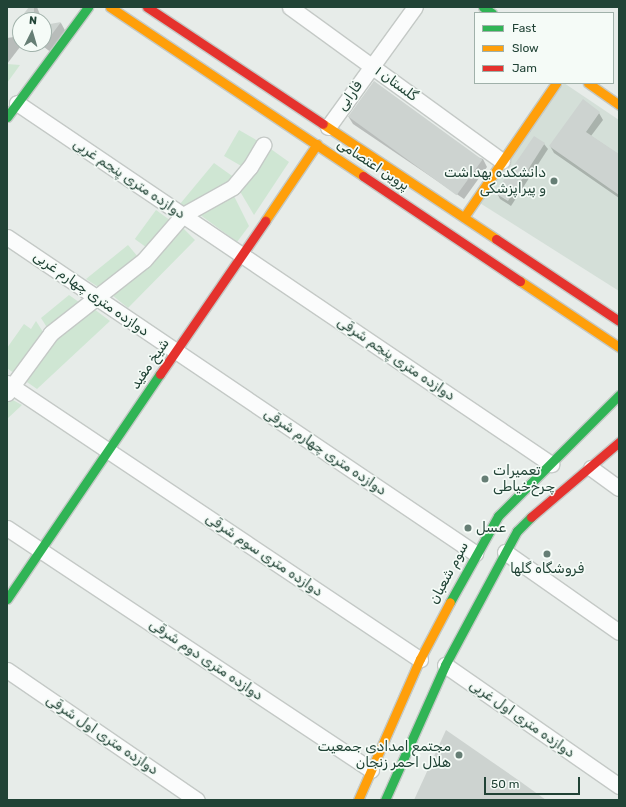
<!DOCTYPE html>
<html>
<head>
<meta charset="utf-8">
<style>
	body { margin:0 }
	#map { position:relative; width:626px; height:807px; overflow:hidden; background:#e7ece9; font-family:Rubik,Cairo,sans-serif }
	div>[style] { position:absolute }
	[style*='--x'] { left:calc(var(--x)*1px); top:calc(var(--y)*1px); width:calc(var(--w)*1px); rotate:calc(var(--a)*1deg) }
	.built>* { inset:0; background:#d4dfd8 }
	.green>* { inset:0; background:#cfe6d3; transform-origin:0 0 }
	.shadow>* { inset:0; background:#0003 }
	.building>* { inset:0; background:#cdd3d0; transform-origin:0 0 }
	.roads { filter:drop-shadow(1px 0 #c4c9c6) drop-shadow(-1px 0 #c4c9c6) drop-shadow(0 1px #c4c9c6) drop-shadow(0 -1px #c4c9c6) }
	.street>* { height:15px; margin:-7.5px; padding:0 7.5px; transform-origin:7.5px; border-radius:7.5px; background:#fbfcfc }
	.fast>* { height:9px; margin:-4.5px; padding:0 4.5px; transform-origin:4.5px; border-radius:4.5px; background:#30b455 }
	.slow>* { height:9px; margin:-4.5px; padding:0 4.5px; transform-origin:4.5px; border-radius:4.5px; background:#ff9f0a }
	.jam>* { height:9px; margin:-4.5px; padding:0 4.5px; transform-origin:4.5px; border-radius:4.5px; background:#e5322d }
	.dots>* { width:11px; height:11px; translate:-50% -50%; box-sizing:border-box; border:2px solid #f5fbf7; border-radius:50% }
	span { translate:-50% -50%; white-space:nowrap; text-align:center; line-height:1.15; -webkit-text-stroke:3.5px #f5fbf7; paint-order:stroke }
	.street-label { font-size:14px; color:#214336 }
	.poi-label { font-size:14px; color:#214336 }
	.right { translate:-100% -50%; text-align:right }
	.left { translate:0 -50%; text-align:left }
	.frame { position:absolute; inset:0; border:8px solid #214336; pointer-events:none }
	.legend { position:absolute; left:474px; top:12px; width:140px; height:72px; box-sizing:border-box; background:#f5fbf7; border:1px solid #a0b1aa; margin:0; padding:5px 7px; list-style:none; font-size:12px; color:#214336 }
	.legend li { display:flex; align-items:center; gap:8px; height:20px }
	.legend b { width:20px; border:1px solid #a0b1aa }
	.north { position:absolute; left:12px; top:12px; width:40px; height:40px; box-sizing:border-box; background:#f5fbf7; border:1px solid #a0b1aa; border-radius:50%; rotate:5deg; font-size:11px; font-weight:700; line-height:16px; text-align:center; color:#214336 }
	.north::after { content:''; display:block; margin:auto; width:14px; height:18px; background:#667e75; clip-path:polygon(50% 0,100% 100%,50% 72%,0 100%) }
	.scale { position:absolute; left:484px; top:777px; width:96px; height:18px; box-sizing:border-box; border:2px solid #214336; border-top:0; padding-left:5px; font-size:12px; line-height:14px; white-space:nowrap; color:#214336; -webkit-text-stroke:3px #f5fbf7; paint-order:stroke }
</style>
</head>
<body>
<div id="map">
	<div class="built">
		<i style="clip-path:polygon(564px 83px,619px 120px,619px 291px,475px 200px)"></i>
	</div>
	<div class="green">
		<i style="clip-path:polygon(7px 64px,20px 65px,7px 83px)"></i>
		<i style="left:239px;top:130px;width:22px;height:30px;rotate:30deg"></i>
		<i style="clip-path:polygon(268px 147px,289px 162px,254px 215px,238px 188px)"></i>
		<i style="clip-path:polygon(214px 163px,235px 178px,189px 208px,180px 204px)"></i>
		<i style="clip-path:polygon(232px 192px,249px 226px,237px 242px,199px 214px)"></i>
		<i style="left:156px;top:210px;width:17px;height:36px;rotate:36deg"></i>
		<i style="clip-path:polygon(180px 225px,195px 240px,128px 308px,112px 295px,148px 263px)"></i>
		<i style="clip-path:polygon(128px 245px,138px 257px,103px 290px,86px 279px)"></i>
		<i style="clip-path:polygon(69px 295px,83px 305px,48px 329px,41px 318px)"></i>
		<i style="clip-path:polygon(94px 309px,110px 321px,37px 389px,24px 380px,62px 330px)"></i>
		<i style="clip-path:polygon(36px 321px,45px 335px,15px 374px,7px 368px,7px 348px,24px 324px,31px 329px)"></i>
		<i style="clip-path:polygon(11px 399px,22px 405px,7px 419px,7px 403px)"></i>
	</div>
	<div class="shadow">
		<i style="clip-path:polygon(31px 7px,37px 7px,42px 20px,21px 20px)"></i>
		<i style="clip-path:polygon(44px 21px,50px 25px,61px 23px,67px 34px,52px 53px,40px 44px,44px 44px)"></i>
		<i style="clip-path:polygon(14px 37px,20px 47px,7px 64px,7px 38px)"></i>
		<i style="clip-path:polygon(599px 113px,603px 120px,591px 136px,619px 155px,619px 198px,554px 153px,550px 146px)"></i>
		<i style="clip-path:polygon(348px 116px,483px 159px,487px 167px,464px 199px,353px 124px)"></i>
		<i style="clip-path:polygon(544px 144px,548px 149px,511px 206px,500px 199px,497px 193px)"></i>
	</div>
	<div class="building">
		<i style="clip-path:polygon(29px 7px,34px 7px,34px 20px,19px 20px)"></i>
		<i style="clip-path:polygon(44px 20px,50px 24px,61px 22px,44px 45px)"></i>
		<i style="left:374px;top:81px;width:134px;height:44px;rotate:36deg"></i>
		<i style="clip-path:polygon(583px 99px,600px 112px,586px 132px,619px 154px,619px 195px,549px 146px)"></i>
		<i style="clip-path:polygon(534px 136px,545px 143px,508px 201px,495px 193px)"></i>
		<i style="clip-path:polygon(446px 730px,521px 782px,546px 800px,414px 800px)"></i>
	</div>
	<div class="roads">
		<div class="street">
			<i style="--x:290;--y:7;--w:262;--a:36"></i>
			<i style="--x:17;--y:103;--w:645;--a:34.06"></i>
			<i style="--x:328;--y:127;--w:148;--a:-54.1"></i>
			<i style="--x:7;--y:237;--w:565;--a:34.03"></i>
			<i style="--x:7;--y:383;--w:497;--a:33.8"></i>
			<i style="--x:7;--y:393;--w:74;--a:-53.7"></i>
			<i style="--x:51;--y:333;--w:118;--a:-38.1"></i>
			<i style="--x:144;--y:260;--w:60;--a:-49.1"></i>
			<i style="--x:183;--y:215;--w:57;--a:-29.2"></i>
			<i style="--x:233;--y:187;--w:26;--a:-50"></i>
			<i style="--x:250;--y:167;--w:26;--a:-59"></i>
			<i style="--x:591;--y:468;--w:34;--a:36"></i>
			<i style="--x:7;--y:528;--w:437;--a:33.6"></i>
			<i style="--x:505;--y:552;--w:139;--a:35.1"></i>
			<i style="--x:445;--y:665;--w:212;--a:34.8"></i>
			<i style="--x:7;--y:670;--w:230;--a:34.4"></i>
		</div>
		<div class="fast">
			<i style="--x:483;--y:7;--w:11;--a:34"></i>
			<i style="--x:7;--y:117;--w:137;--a:-53.6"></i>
			<i style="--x:7;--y:599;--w:272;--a:-55.8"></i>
			<i style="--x:450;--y:602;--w:98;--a:-60.8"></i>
			<i style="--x:498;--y:516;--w:171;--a:-45"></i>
			<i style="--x:385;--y:800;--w:148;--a:-66"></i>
			<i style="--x:445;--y:665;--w:152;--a:-61.8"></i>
			<i style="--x:517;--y:531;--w:20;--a:-45"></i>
		</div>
		<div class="slow">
			<i style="--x:110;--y:7;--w:304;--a:33.7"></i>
			<i style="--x:588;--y:83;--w:38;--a:35"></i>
			<i style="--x:323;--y:124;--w:208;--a:33.6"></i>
			<i style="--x:464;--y:217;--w:163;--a:-55.5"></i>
			<i style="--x:265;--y:221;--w:93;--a:-56"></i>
			<i style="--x:520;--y:281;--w:119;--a:33.7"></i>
			<i style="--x:358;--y:800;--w:154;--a:-66.3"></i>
			<i style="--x:420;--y:659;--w:64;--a:-62.2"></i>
		</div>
		<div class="jam">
			<i style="--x:147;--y:7;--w:211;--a:33.6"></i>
			<i style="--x:363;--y:176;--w:189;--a:33.8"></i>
			<i style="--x:496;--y:239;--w:148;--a:33.7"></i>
			<i style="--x:160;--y:374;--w:186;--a:-55.5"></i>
			<i style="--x:531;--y:517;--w:116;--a:-40.4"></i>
		</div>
	</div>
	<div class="dots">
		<i style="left:554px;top:181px;background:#667e75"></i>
		<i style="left:485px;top:479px;background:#667e75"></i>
		<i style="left:468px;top:528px;background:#667e75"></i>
		<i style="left:547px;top:554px;background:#667e75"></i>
		<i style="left:459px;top:755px;background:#667e75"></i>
	</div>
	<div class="street-label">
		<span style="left:396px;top:84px;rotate:36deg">گلستان ۱</span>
		<span style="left:350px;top:96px;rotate:-54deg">فارابی</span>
		<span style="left:373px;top:165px;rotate:33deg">پروین اعتصامی</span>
		<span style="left:129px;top:179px;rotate:34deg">دوازده متری پنجم غربی</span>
		<span style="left:91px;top:294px;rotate:35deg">دوازده متری چهارم غربی</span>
		<span style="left:396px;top:359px;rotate:34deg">دوازده متری پنجم شرقی</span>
		<span style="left:150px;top:364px;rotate:-56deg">شیخ مفید</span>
		<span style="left:325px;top:452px;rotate:34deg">دوازده متری چهارم شرقی</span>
		<span style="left:264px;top:555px;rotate:34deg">دوازده متری سوم شرقی</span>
		<span style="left:449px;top:573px;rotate:-62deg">سوم شعبان</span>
		<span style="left:206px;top:660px;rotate:34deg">دوازده متری دوم شرقی</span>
		<span style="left:522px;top:719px;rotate:35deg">دوازده متری اول غربی</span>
		<span style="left:102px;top:735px;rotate:34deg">دوازده متری اول شرقی</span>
	</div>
	<div class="poi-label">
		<span class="right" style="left:546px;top:181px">دانشکده بهداشت<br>و پیراپزشکی</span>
		<span class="left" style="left:493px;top:479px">تعمیرات<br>چرخ‌خیاطی</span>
		<span class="left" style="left:476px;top:528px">عسل</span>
		<span style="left:547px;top:569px">فروشگاه گلها</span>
		<span class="right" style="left:451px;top:755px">مجتمع امدادی جمعیت<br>هلال احمر زنجان</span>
	</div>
	<div class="frame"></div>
	<ul class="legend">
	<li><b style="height:5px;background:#30b455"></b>Fast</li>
	<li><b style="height:5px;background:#ff9f0a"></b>Slow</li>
	<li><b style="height:5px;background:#e5322d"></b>Jam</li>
	</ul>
	<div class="north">N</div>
	<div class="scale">50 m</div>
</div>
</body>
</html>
